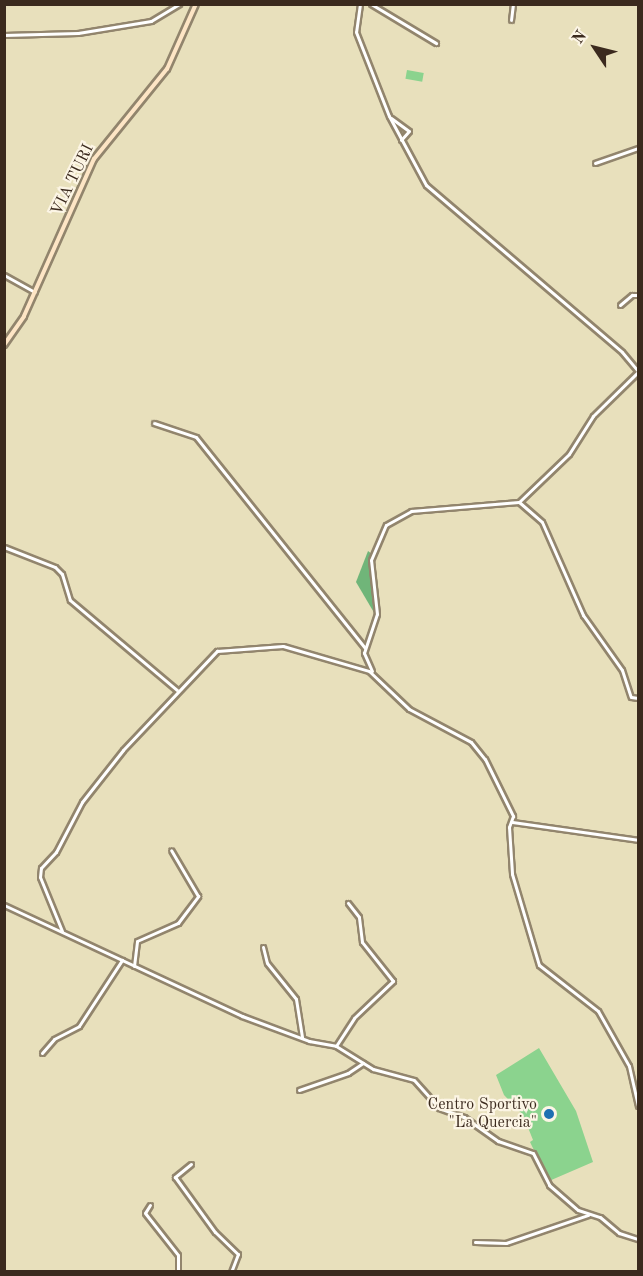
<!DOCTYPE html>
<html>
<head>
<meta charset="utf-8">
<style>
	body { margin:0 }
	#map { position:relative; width:643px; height:1276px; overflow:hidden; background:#e8e0bc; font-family:"Old Standard TT",serif }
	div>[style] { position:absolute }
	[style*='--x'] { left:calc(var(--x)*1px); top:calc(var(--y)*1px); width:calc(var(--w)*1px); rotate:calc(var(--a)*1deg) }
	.green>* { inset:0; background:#8bd38e; transform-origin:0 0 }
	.forest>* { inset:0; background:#70b579 }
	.roads { filter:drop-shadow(2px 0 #92856d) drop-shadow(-2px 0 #92856d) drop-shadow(0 2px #92856d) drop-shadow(0 -2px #92856d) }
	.minor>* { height:3px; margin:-1.5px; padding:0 1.5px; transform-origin:1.5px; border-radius:1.5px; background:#fff }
	.secondary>* { height:4px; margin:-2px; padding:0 2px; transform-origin:2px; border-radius:2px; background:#fde5c5 }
	.dots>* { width:16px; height:16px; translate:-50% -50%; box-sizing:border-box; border:3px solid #fcf5e5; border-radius:50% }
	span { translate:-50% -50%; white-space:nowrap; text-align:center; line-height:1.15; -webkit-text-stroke:4.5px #fcf5e5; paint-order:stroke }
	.street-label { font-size:16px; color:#3b2a1e }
	.poi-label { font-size:16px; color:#3b2a1e }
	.right { translate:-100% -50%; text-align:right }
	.frame { position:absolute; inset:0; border:6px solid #3b2a1e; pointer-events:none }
	.north { position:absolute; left:565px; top:18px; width:60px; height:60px; -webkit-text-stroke:4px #fcf5e5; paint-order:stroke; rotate:305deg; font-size:16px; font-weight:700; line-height:24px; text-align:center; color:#3b2a1e }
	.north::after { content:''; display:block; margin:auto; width:21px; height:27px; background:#3b2a1e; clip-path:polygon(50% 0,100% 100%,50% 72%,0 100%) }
</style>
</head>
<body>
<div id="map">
	<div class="green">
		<i style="left:407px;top:70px;width:17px;height:9px;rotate:10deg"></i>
		<i style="clip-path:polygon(539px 1048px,576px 1111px,593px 1162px,549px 1181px,530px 1142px,533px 1140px,523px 1115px,504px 1095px,496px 1075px)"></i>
	</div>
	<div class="forest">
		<i style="clip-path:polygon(368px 551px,372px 554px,376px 616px,356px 582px)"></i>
	</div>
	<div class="roads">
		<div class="minor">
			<i style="--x:360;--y:4;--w:28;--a:98"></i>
			<i style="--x:356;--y:32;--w:90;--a:68.6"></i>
			<i style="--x:389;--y:116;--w:78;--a:61.8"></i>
			<i style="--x:426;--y:185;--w:257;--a:40.4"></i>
			<i style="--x:622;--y:352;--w:25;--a:50"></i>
			<i style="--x:371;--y:4;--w:76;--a:31"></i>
			<i style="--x:511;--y:20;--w:16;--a:-83"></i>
			<i style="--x:4;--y:35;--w:74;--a:-1.5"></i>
			<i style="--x:78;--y:33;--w:74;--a:-9.3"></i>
			<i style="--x:151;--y:21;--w:33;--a:-31"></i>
			<i style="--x:391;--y:118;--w:22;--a:36"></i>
			<i style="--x:409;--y:131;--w:12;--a:132"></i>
			<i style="--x:595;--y:163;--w:46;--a:-19.2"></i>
			<i style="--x:4;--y:275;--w:35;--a:29"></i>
			<i style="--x:620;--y:305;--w:16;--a:-40"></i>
			<i style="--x:632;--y:295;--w:6;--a:0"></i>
			<i style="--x:154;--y:423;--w:44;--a:18.4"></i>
			<i style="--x:196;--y:437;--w:270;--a:51.3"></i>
			<i style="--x:519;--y:502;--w:30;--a:41"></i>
			<i style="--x:542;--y:522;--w:102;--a:66.2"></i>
			<i style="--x:583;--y:615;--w:67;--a:54.7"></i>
			<i style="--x:622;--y:670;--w:28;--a:72"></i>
			<i style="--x:631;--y:697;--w:7;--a:8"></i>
			<i style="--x:4;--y:547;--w:55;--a:21.4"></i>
			<i style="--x:55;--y:567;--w:10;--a:45"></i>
			<i style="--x:62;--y:574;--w:27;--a:73"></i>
			<i style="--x:70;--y:600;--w:140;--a:40.1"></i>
			<i style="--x:372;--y:671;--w:20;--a:-114"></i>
			<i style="--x:364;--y:653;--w:41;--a:-71.6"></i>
			<i style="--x:377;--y:614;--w:54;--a:-96.3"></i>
			<i style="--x:371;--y:560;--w:38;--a:-67"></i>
			<i style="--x:386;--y:525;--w:29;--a:-29"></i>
			<i style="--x:411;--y:511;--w:108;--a:-4.8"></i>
			<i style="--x:519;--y:502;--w:69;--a:-43.8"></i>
			<i style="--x:569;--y:454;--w:45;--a:-57.7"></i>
			<i style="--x:593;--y:416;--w:63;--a:-44.4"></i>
			<i style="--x:512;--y:822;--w:127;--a:8.1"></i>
			<i style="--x:4;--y:905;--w:263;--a:25"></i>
			<i style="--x:242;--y:1016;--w:72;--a:20.5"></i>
			<i style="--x:309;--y:1041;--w:27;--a:10"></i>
			<i style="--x:336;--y:1046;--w:44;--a:31.9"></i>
			<i style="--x:373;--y:1069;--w:42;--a:15"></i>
			<i style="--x:414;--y:1080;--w:38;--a:48"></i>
			<i style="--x:439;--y:1108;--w:27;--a:20"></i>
			<i style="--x:464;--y:1117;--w:42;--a:35.2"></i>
			<i style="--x:498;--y:1141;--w:37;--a:19"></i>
			<i style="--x:533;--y:1153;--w:36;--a:63"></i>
			<i style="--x:549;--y:1185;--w:38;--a:41"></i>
			<i style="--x:578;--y:1210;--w:23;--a:18"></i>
			<i style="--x:600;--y:1217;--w:25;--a:40"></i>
			<i style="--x:619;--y:1233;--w:20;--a:18"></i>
			<i style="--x:62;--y:931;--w:58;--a:-112.2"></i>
			<i style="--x:40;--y:877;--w:9;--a:-84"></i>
			<i style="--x:41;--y:868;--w:22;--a:-47"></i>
			<i style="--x:56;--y:852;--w:56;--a:-62.5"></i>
			<i style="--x:82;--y:802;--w:66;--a:-51.7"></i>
			<i style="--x:123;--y:750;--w:137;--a:-46.5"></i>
			<i style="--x:217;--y:651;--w:66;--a:-4.3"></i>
			<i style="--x:283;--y:646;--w:90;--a:16.2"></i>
			<i style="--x:369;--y:671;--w:55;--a:43.5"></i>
			<i style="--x:409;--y:709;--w:70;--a:28"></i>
			<i style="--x:471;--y:742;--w:22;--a:51"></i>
			<i style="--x:485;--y:759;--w:64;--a:63.8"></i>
			<i style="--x:513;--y:816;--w:12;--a:110"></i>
			<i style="--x:509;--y:827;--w:47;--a:86.3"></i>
			<i style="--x:512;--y:874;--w:95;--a:73.5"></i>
			<i style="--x:539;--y:965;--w:75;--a:37.9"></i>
			<i style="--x:598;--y:1011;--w:63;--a:60.6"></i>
			<i style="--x:629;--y:1066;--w:41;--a:77.3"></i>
			<i style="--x:263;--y:947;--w:16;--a:76"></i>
			<i style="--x:267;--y:963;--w:46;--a:51.1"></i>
			<i style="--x:296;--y:999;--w:39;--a:81"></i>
			<i style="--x:134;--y:966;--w:25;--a:-83"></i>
			<i style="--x:137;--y:941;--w:45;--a:-23.7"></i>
			<i style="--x:178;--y:923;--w:34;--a:-53"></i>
			<i style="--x:198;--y:896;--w:53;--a:-120.4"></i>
			<i style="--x:336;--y:1046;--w:33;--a:-57"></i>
			<i style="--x:354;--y:1018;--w:54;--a:-43.5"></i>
			<i style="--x:393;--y:981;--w:50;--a:-128.5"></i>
			<i style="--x:362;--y:942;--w:25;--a:-97"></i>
			<i style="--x:359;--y:917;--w:18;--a:-128"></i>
			<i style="--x:42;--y:1053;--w:18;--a:-49"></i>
			<i style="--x:54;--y:1039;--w:28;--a:-27"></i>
			<i style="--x:79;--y:1026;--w:79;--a:-56.9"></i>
			<i style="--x:299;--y:1090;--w:52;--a:-19.1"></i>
			<i style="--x:348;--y:1073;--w:18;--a:-34"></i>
			<i style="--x:191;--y:1164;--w:21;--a:141"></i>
			<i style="--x:175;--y:1177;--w:68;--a:54"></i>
			<i style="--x:215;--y:1232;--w:32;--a:44"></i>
			<i style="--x:238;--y:1254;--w:19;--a:111"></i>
			<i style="--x:150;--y:1205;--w:9;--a:122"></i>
			<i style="--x:145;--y:1213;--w:53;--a:51.8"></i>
			<i style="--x:178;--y:1255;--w:17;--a:90"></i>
			<i style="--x:475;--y:1242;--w:31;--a:2"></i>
			<i style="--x:506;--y:1243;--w:87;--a:-18.9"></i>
		</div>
		<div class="secondary">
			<i style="--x:4;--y:345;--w:35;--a:-55"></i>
			<i style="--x:24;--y:316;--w:172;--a:-66"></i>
			<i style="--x:94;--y:159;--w:116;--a:-51"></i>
			<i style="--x:167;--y:69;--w:71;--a:-66"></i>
		</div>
	</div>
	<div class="dots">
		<i style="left:549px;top:1114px;background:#1f6fb2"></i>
	</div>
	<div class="street-label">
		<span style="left:73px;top:180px;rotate:-64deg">VIA TURI</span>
	</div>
	<div class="poi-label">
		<span class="right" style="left:537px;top:1114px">Centro Sportivo<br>"La Quercia"</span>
	</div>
	<div class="frame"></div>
	<div class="north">N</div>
</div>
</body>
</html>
